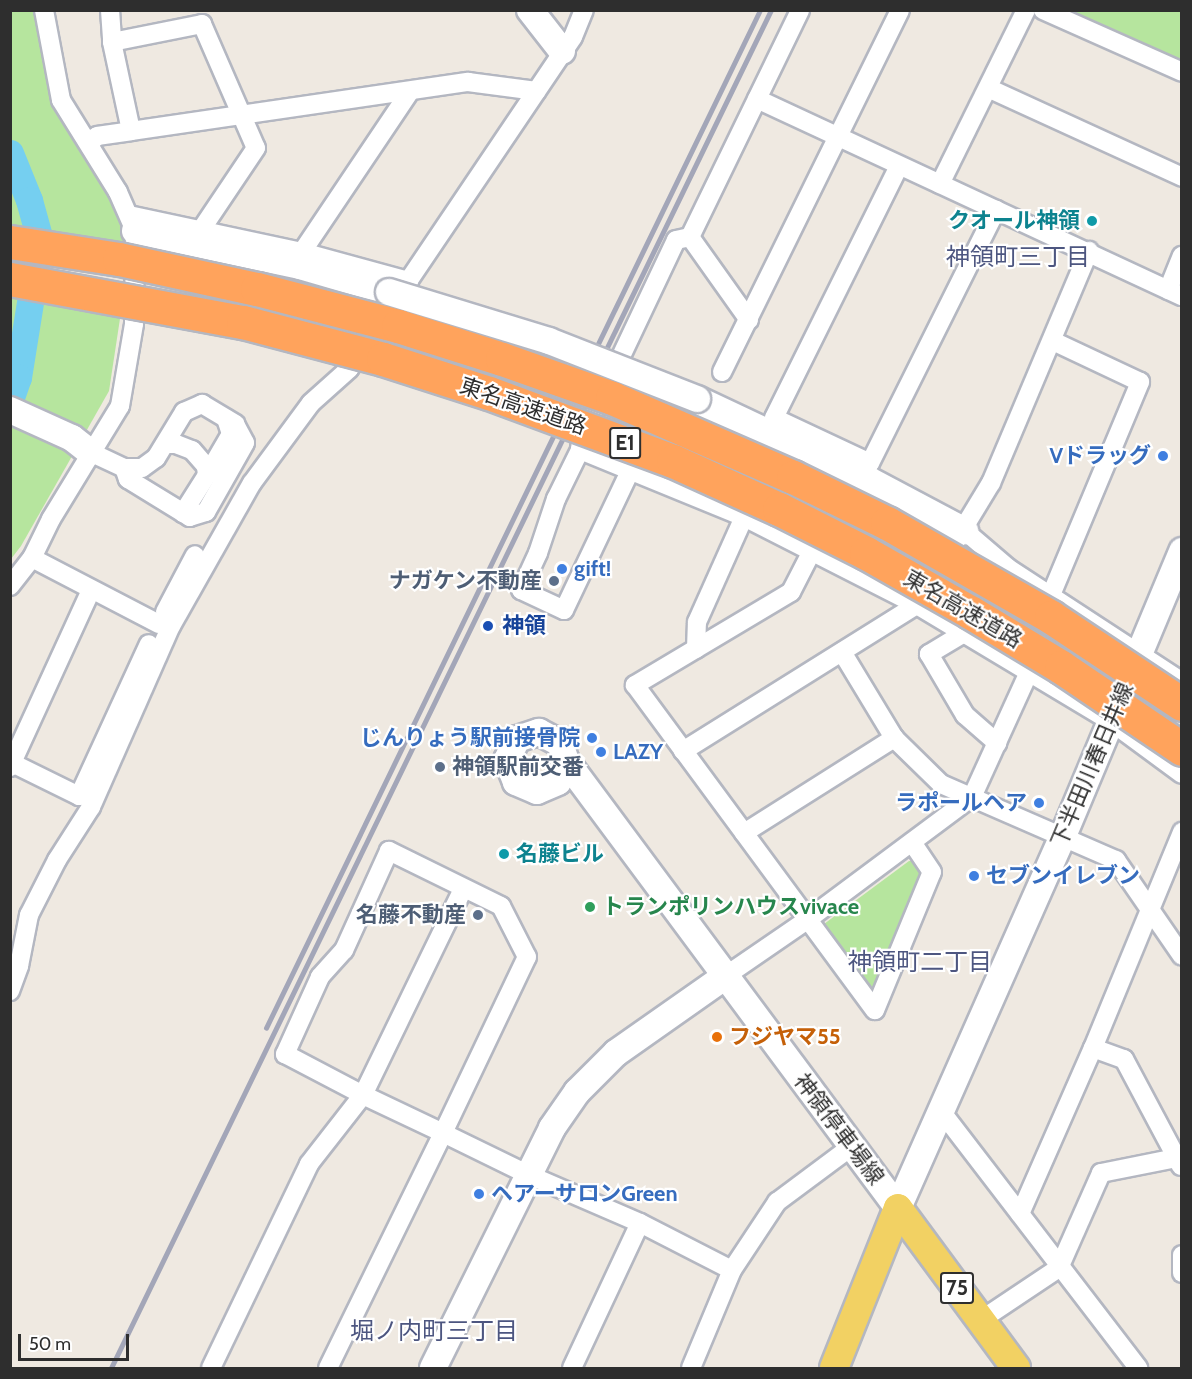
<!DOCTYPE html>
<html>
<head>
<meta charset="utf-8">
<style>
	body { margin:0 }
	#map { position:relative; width:1192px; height:1379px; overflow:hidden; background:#efe9e1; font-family:Cabin,"Noto Sans JP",sans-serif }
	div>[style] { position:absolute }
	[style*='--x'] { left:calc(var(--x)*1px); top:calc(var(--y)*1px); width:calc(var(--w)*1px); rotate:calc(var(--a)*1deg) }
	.green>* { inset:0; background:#b6e59e }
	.river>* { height:27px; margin:-13.5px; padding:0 13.5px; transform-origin:13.5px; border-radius:13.5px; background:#75cff0 }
	.roads { filter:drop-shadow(2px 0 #b4b7c1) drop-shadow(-2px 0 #b4b7c1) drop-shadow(0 2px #b4b7c1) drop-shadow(0 -2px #b4b7c1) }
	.street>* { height:18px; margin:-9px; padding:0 9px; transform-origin:9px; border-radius:9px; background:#fff }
	.secondary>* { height:26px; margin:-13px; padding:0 13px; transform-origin:13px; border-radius:13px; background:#fff }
	.primary>* { height:28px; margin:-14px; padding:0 14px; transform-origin:14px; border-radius:14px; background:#f2d163 }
	.rail>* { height:4.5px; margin:-2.25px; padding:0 2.25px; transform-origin:2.25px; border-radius:2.25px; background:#a3a6b8 }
	.bridges { filter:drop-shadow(2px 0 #b4b7c1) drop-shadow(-2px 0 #b4b7c1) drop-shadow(0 2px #b4b7c1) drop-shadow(0 -2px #b4b7c1) }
	.secondary-bridge>* { height:26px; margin:-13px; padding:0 13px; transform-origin:13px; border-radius:13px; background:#fff }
	.highway-bridge>* { height:33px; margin:-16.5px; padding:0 16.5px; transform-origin:16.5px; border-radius:16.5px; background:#ffa35c }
	.dots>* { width:16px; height:16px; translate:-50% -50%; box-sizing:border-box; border:3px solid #fff; border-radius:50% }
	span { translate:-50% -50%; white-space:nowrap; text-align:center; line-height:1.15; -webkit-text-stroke:4.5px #fff; paint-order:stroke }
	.shield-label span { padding:2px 4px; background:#fff; border:2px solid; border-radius:4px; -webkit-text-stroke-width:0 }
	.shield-label { font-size:21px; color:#2e2e2e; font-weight:700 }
	.culture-label { font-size:22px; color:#0d838f; font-weight:700 }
	.right { translate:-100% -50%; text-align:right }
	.left { translate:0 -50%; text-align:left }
	.street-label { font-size:22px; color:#2e2e2e }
	.shop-label { font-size:22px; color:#366cbe; font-weight:700 }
	.service-label { font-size:22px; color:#4e5e75; font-weight:700 }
	.transit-label { font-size:22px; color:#164399; font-weight:700 }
	.leisure-label { font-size:22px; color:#27864d; font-weight:700 }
	.food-label { font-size:22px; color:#c56008; font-weight:700 }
	.neighbourhood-label { font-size:24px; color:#4d5680 }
	.frame { position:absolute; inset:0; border:12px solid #2e2e2e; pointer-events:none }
	.scale { position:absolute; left:18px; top:1334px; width:111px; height:27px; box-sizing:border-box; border:3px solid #2e2e2e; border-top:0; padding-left:8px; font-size:18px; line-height:21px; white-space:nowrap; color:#2e2e2e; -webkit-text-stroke:4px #fff; paint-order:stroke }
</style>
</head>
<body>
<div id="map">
	<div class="green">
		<i style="clip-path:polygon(10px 11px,35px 11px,40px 45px,56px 103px,123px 215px,123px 247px,11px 230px)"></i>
		<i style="clip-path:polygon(1062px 11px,1181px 11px,1181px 64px)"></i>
		<i style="clip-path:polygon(11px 291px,121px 312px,109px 391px,21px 546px,11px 559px)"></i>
		<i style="clip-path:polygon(909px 861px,915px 861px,925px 874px,878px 988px,868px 990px,823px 930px,824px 924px)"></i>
	</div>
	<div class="river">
		<i style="--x:10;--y:153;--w:51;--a:68"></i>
		<i style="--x:29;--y:200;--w:41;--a:74.6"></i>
		<i style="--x:40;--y:240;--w:139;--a:99.1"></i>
		<i style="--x:18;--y:377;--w:24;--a:109"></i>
	</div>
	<div class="roads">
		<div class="street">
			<i style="--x:110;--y:10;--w:32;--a:86"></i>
			<i style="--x:112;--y:42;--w:91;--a:77.9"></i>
			<i style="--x:1043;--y:10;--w:152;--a:24"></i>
			<i style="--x:112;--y:42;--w:92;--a:-11.3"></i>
			<i style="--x:202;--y:24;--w:135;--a:66.5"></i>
			<i style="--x:256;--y:148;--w:99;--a:123.9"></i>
			<i style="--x:988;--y:88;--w:213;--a:24.6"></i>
			<i style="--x:757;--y:99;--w:468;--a:24.9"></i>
			<i style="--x:89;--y:144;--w:11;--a:-45"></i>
			<i style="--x:97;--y:136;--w:34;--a:-8"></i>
			<i style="--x:131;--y:131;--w:341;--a:-8.3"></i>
			<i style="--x:468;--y:82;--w:69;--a:7.5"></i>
			<i style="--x:899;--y:166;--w:281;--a:116.4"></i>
			<i style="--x:774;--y:418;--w:106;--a:25.1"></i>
			<i style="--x:870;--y:463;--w:283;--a:-63.5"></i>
			<i style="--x:940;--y:184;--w:194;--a:-63.7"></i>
			<i style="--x:129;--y:215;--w:177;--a:12.1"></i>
			<i style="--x:302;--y:252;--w:111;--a:15.2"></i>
			<i style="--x:302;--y:252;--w:194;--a:-56.1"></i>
			<i style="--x:1168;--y:290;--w:37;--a:-68"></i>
			<i style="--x:749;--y:320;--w:102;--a:-125.4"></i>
			<i style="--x:690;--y:237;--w:252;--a:-64.1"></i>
			<i style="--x:722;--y:372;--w:403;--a:-63.8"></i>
			<i style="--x:620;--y:384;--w:106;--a:22.7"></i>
			<i style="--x:718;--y:425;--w:79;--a:24.6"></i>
			<i style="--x:165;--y:444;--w:11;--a:0"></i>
			<i style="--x:176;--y:444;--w:17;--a:21"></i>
			<i style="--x:192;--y:450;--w:21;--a:49"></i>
			<i style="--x:206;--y:466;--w:9;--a:84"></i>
			<i style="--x:207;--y:475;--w:45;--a:122.3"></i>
			<i style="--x:580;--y:450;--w:177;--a:22.2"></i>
			<i style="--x:744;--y:517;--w:194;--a:27"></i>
			<i style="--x:917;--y:605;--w:225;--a:31"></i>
			<i style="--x:1110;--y:721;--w:89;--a:36.4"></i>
			<i style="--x:90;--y:452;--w:38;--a:25"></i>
			<i style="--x:124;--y:468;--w:18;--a:0"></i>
			<i style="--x:142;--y:468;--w:17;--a:-36"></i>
			<i style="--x:156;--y:458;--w:54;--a:-58.7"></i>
			<i style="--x:184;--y:412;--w:20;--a:-24"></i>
			<i style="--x:202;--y:404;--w:39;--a:31"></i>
			<i style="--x:235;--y:424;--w:21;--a:62"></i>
			<i style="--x:245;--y:443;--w:79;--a:119.5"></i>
			<i style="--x:206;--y:512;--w:17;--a:163"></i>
			<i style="--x:190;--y:517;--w:73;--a:-148.5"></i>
			<i style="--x:128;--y:479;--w:12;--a:-110"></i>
			<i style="--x:631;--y:469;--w:156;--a:115.4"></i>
			<i style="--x:564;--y:610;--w:47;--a:-155.1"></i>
			<i style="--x:521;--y:590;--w:41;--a:-65.3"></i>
			<i style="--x:538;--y:553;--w:57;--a:-71.6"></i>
			<i style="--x:556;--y:499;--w:55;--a:-63.9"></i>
			<i style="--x:580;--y:450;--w:9;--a:-84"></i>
			<i style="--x:581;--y:441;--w:222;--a:-64.7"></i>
			<i style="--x:676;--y:240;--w:14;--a:-12"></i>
			<i style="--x:207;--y:475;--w:48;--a:-59.7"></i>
			<i style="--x:231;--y:434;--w:16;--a:-108"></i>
			<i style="--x:826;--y:475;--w:59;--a:27"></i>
			<i style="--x:965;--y:531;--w:57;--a:40.7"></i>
			<i style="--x:1008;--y:568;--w:208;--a:33.2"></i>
			<i style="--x:812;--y:551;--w:46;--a:117.1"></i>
			<i style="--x:791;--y:592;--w:182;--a:149.2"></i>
			<i style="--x:635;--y:685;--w:404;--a:53.6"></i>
			<i style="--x:32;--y:558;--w:143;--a:27.5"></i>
			<i style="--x:10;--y:586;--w:36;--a:-52"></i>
			<i style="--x:32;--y:558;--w:43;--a:-64"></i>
			<i style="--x:51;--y:519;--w:132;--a:-58.6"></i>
			<i style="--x:120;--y:406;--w:83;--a:-80.3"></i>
			<i style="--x:134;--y:324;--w:93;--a:-89.4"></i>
			<i style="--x:135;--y:231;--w:43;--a:-113.6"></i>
			<i style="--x:118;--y:192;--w:108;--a:-121.8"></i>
			<i style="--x:61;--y:100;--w:92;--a:-100.7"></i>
			<i style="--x:1051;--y:595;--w:231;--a:-67.3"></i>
			<i style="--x:1140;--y:382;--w:96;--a:-154.8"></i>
			<i style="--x:165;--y:612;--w:64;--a:-62.2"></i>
			<i style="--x:964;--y:633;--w:41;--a:149"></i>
			<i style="--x:929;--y:654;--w:71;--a:59.5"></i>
			<i style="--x:965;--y:715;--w:43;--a:41.2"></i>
			<i style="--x:696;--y:649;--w:27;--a:-88"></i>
			<i style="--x:697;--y:622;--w:115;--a:-65.9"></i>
			<i style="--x:842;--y:652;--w:100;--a:58.8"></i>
			<i style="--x:894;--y:738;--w:66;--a:44.4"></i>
			<i style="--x:941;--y:784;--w:191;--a:23.5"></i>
			<i style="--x:1116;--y:860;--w:116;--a:55.5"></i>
			<i style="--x:683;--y:751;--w:276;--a:-32"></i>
			<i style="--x:917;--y:605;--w:143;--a:-58.8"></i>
			<i style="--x:991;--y:483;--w:252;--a:-67.1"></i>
			<i style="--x:10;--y:762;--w:77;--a:26.2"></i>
			<i style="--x:79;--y:796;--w:167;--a:-65.3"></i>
			<i style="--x:10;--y:767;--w:195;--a:-65.4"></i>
			<i style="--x:744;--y:833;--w:178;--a:-32.3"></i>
			<i style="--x:724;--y:977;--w:101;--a:-34.5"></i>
			<i style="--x:807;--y:920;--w:206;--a:-36.7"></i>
			<i style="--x:972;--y:797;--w:137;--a:-65.5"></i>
			<i style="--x:10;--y:991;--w:27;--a:-70"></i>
			<i style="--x:19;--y:966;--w:52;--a:-78.9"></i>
			<i style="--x:29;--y:915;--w:62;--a:-63"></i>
			<i style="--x:57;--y:860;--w:63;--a:-57.3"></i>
			<i style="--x:91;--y:807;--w:198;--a:-66.2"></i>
			<i style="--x:171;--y:626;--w:164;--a:-60.5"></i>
			<i style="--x:252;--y:483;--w:99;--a:-53.6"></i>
			<i style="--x:311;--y:403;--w:51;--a:-41.8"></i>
			<i style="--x:349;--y:369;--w:400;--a:-56"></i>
			<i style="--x:573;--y:37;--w:29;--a:-68"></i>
			<i style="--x:875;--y:1010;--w:149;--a:-67.6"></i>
			<i style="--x:932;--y:872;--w:36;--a:-124"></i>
			<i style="--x:1093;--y:1048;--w:33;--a:20"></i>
			<i style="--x:1124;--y:1059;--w:121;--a:62"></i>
			<i style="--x:941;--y:1111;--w:324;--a:52.5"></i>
			<i style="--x:1020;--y:1214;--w:181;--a:-66.3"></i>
			<i style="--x:1093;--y:1048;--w:234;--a:-67.6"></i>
			<i style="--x:1182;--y:1255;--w:18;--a:90"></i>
			<i style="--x:981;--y:1320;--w:94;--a:-33.7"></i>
			<i style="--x:1059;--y:1268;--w:104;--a:-66.1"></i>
			<i style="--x:1101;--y:1173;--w:76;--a:-11.3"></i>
			<i style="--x:211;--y:1368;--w:226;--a:-64.3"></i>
			<i style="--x:309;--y:1164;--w:88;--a:-52"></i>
			<i style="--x:363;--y:1095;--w:229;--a:-64.1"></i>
			<i style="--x:328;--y:1368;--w:262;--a:-63.9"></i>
			<i style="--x:443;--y:1133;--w:195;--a:-64.5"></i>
			<i style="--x:527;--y:957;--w:57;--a:-117"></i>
			<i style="--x:501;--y:906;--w:125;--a:-153.8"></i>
			<i style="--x:389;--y:851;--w:109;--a:114.4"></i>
			<i style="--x:344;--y:950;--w:36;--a:132"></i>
			<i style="--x:320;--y:977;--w:85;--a:114.4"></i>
			<i style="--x:285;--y:1054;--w:88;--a:27.7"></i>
			<i style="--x:363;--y:1095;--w:89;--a:25.4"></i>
			<i style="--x:443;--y:1133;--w:96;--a:26"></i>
			<i style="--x:529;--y:1175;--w:121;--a:23.4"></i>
			<i style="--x:640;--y:1223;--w:103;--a:27.1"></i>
			<i style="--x:572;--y:1368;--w:160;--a:-64.9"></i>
			<i style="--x:691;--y:1368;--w:106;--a:-67.3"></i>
			<i style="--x:732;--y:1270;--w:82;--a:-56.5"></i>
			<i style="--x:777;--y:1202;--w:94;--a:-36.7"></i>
		</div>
		<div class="secondary">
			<i style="--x:530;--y:10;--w:52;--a:52"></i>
			<i style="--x:135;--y:231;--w:169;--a:12"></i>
			<i style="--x:300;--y:266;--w:93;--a:16.3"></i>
			<i style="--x:697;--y:399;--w:190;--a:25.2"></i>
			<i style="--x:869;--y:480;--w:109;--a:28"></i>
			<i style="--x:10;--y:410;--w:68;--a:24.3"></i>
			<i style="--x:72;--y:438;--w:23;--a:38"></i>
			<i style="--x:566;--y:761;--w:22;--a:111"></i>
			<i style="--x:558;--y:782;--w:23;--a:157"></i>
			<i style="--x:537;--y:791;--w:23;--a:-157"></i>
			<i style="--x:516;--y:782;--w:24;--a:-112"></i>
			<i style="--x:507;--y:760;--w:23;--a:-65"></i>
			<i style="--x:517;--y:739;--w:23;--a:-18"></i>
			<i style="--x:539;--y:732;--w:24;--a:28"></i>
			<i style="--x:560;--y:743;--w:19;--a:72"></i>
			<i style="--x:566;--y:761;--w:557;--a:53.4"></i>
			<i style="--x:898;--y:1208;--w:407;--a:-66.1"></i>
			<i style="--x:1063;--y:836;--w:309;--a:-67.3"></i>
			<i style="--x:433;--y:1368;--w:268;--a:-63.6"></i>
			<i style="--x:552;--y:1128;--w:44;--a:-55.2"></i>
			<i style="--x:577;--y:1092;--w:55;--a:-45"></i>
			<i style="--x:616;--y:1053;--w:132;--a:-35.1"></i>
		</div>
		<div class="primary">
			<i style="--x:898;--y:1208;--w:199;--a:53.6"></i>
			<i style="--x:834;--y:1368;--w:172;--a:-68.2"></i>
		</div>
	</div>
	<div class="rail">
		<i style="--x:266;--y:1028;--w:1132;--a:-64.11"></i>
		<i style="--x:111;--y:1368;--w:1510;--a:-64.08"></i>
	</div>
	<div class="bridges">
		<div class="secondary-bridge">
			<i style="--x:389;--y:292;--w:167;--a:17"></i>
			<i style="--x:549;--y:341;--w:159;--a:21.4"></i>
		</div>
		<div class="highway-bridge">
			<i style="--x:10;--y:242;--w:110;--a:8.9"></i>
			<i style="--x:119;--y:259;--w:141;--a:12.3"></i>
			<i style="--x:257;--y:289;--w:146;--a:14.7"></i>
			<i style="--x:398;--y:326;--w:109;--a:17.6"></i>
			<i style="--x:502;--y:359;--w:117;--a:19.5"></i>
			<i style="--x:612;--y:398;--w:197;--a:23.6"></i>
			<i style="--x:793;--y:477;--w:105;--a:26.1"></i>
			<i style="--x:887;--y:523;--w:189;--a:29.8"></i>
			<i style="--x:1051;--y:617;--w:157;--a:33.6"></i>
			<i style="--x:10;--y:279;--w:237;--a:10.5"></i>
			<i style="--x:243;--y:322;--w:145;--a:14.8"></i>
			<i style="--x:383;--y:359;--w:111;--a:17.8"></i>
			<i style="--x:489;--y:393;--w:196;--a:20.3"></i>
			<i style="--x:673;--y:461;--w:116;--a:24.4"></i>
			<i style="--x:779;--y:509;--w:97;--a:26.8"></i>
			<i style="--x:866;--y:553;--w:120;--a:29.6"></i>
			<i style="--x:970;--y:612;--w:106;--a:31.1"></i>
			<i style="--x:1061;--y:667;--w:146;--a:34.1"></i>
		</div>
	</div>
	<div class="dots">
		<i style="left:1092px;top:221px;background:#0f9aa8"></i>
		<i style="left:1163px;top:456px;background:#3f7fe0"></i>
		<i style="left:562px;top:569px;background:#3f7fe0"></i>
		<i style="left:554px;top:581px;background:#5c6f8a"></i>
		<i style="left:488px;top:626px;background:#1a4fb4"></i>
		<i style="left:592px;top:738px;background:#3f7fe0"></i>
		<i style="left:601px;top:752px;background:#3f7fe0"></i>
		<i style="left:440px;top:767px;background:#5c6f8a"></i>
		<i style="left:1039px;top:803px;background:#3f7fe0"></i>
		<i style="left:504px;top:854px;background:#0f9aa8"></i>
		<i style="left:974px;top:876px;background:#3f7fe0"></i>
		<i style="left:590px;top:907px;background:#2e9e5b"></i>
		<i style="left:478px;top:915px;background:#5c6f8a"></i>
		<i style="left:717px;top:1037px;background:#e8710a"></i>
		<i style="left:479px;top:1194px;background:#3f7fe0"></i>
	</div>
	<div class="shield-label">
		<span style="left:625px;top:443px">E1</span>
		<span style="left:957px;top:1288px">75</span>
	</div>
	<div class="culture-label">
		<span class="right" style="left:1080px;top:221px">クオール神領</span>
		<span class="left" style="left:516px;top:854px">名藤ビル</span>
	</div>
	<div class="street-label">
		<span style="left:523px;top:406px;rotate:19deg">東名高速道路</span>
		<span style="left:963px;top:609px;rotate:30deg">東名高速道路</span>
		<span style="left:1092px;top:765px;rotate:-67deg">下半田川春日井線</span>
		<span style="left:839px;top:1129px;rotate:53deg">神領停車場線</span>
	</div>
	<div class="shop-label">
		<span class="right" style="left:1151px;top:456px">Vドラッグ</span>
		<span class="left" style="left:574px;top:569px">gift!</span>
		<span class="right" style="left:580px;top:738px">じんりょう駅前接骨院</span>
		<span class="left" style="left:613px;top:752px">LAZY</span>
		<span class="right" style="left:1027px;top:803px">ラポールヘア</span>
		<span class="left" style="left:986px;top:876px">セブンイレブン</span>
		<span class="left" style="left:491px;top:1194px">ヘアーサロンGreen</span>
	</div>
	<div class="service-label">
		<span class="right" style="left:542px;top:581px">ナガケン不動産</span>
		<span class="left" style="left:452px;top:767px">神領駅前交番</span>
		<span class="right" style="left:466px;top:915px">名藤不動産</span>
	</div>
	<div class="transit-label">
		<span class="left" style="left:502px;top:626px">神領</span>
	</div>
	<div class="leisure-label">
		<span class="left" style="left:602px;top:907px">トランポリンハウスvivace</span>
	</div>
	<div class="food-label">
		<span class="left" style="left:729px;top:1037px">フジヤマ55</span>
	</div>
	<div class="neighbourhood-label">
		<span style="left:1018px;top:257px">神領町三丁目</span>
		<span style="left:920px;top:962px">神領町二丁目</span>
		<span style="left:434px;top:1331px">堀ノ内町三丁目</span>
	</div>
	<div class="frame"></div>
	<div class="scale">50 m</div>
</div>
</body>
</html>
